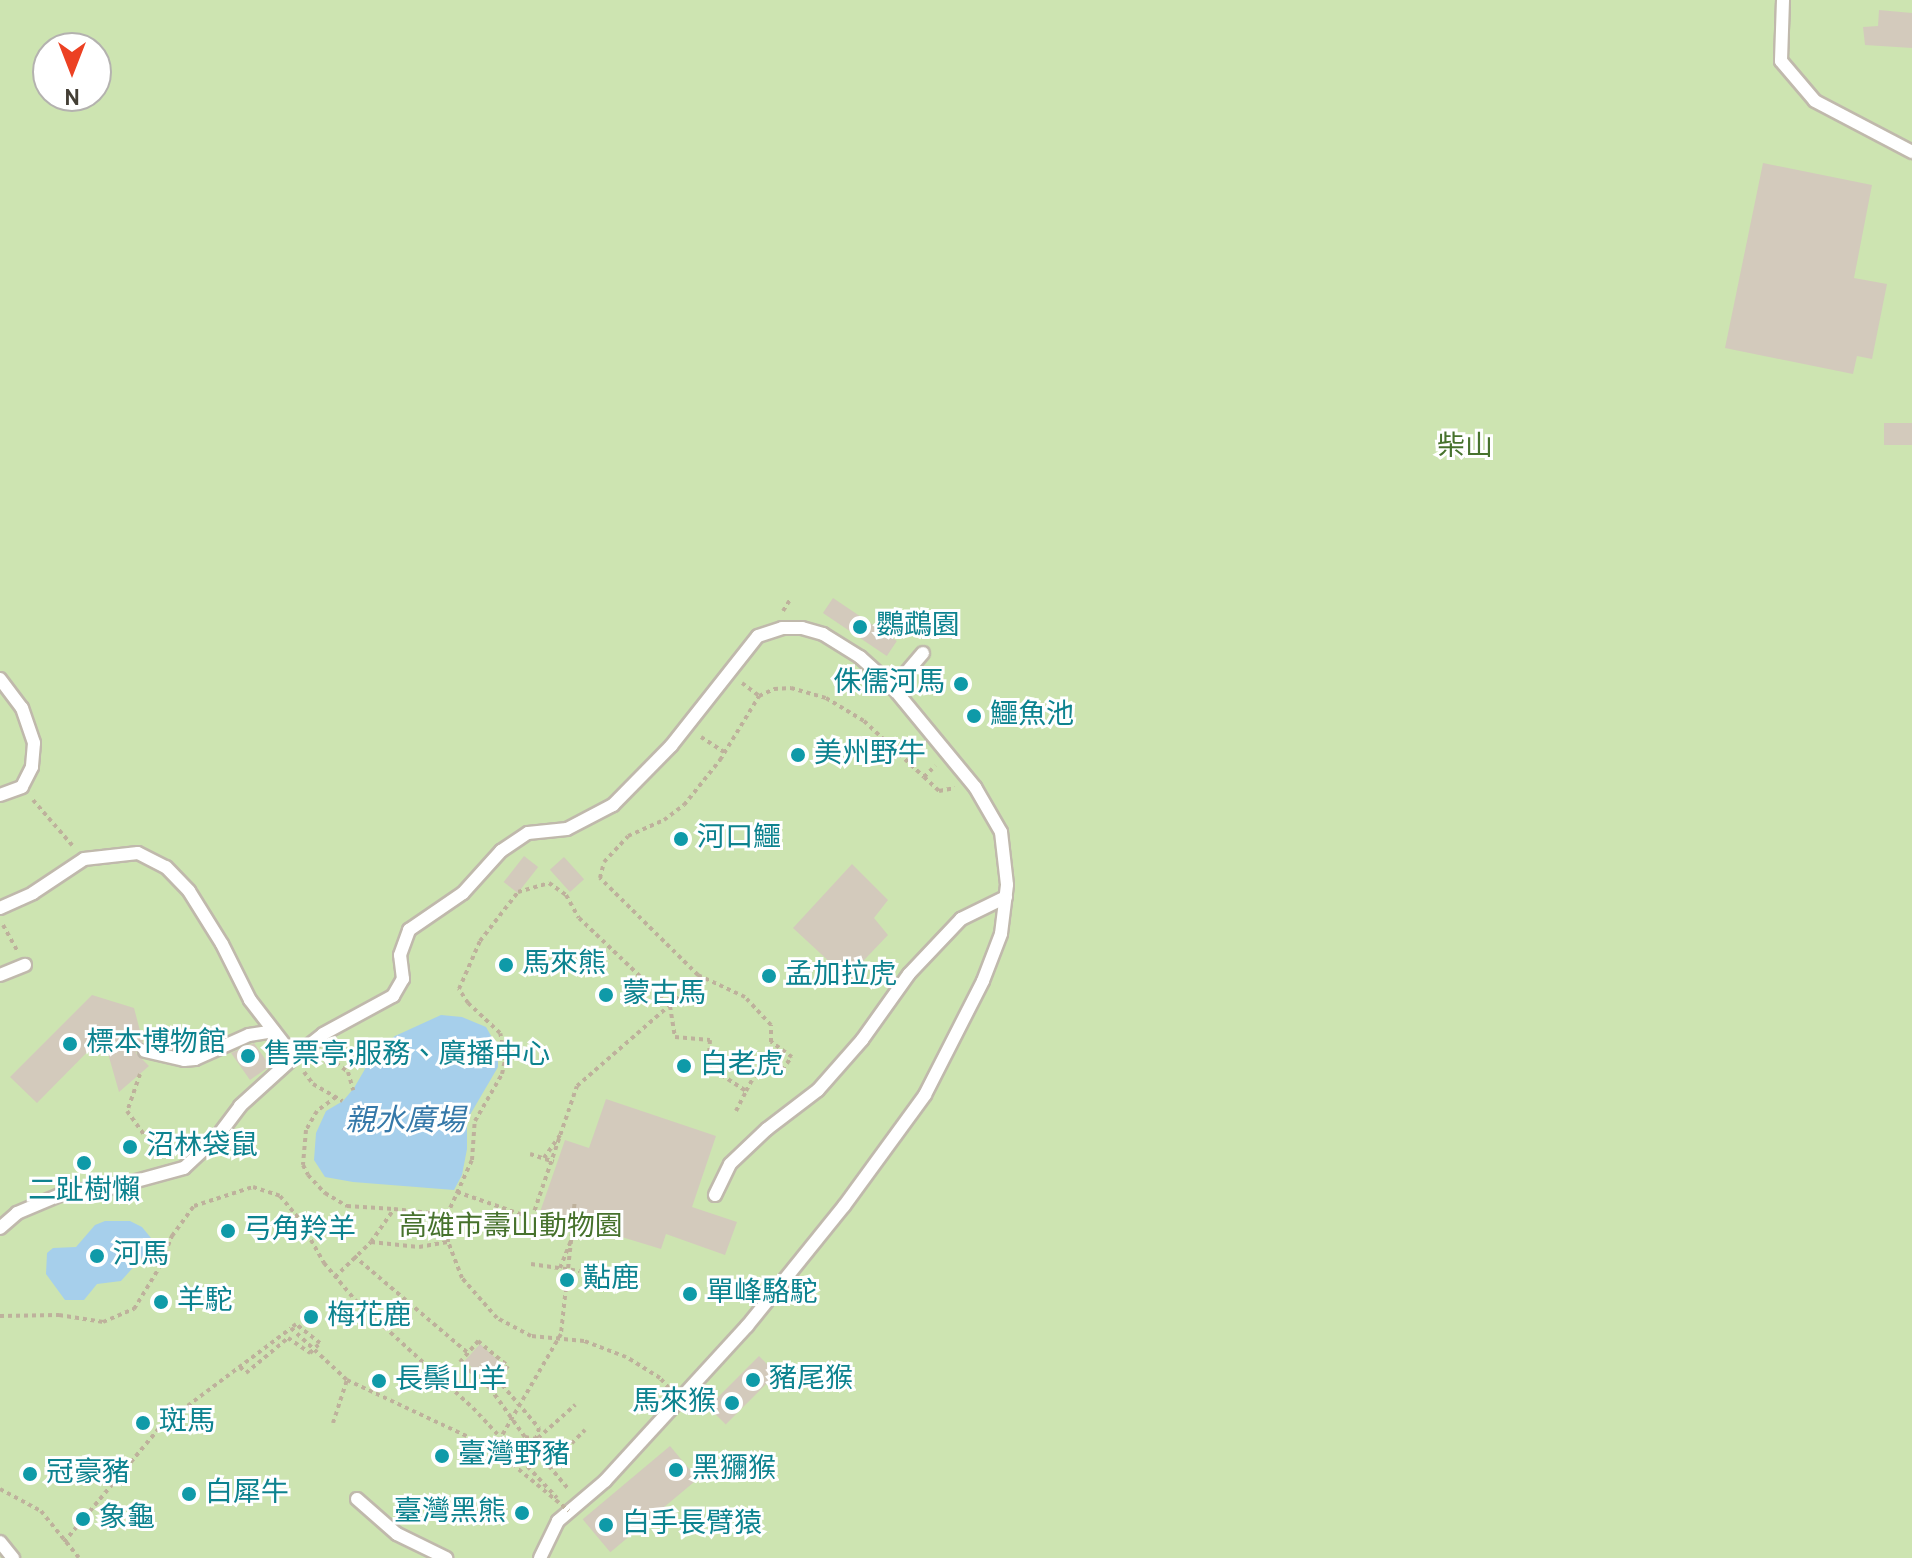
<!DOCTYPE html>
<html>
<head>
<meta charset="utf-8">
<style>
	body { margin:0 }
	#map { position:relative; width:1912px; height:1558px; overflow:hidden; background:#f2eee6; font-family:Overpass,"Noto Sans TC",sans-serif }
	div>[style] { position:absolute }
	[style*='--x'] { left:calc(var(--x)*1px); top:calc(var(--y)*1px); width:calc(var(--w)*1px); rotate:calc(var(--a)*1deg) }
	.green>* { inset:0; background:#cde4b1 }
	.water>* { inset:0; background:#a6cfeb }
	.building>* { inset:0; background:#d3cabc; transform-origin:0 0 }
	.path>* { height:4px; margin-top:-2px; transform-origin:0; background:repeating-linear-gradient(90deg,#beb19c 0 4px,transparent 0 8px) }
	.roads { filter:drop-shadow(2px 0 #c0b9ac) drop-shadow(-2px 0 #c0b9ac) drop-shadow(0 2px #c0b9ac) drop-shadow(0 -2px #c0b9ac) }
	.lane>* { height:12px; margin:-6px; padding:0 6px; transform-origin:6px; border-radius:6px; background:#fff }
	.path-bridge>* { height:4px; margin-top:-2px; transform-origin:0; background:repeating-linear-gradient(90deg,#beb19c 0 4px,transparent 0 8px) }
	.dots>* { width:22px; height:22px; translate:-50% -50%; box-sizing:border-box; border:4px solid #fff; border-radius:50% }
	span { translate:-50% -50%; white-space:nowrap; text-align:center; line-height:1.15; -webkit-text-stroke:6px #fff; paint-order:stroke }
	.park-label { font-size:28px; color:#47722d }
	.culture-label { font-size:28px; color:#0d838f }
	.left { translate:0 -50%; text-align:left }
	.right { translate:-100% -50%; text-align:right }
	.water-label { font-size:30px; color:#3679a9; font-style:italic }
	.north { position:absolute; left:32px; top:32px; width:80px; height:80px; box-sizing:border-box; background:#fff; border:2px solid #b4b2af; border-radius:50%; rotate:180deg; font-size:22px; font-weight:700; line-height:32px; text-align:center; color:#443f36 }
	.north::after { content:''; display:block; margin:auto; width:28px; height:36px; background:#ec4123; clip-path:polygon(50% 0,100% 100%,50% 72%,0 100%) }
</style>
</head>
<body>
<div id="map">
	<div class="green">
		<i style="clip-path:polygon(evenodd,0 0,1912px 0,1912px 1558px,0 1558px,0 0,48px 48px,96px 48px,96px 96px,48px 96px,48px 48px)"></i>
	</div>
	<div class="water">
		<i style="clip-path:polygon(441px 1015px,462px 1017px,486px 1027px,498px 1048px,498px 1067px,467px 1120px,467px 1149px,462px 1175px,454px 1190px,353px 1182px,325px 1177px,314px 1160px,316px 1133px,326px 1111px,343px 1101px,354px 1088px,376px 1050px,395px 1036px)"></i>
		<i style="clip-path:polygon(105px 1221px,130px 1221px,142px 1227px,151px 1238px,146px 1253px,121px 1281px,97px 1284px,84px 1300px,65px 1300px,46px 1274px,47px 1253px,53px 1248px,76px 1247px,95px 1225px)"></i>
	</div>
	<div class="building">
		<i style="clip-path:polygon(1879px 10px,1912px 13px,1912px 48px,1865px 45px,1863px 27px,1878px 26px)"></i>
		<i style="clip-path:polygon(1763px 163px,1872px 185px,1854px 278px,1887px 284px,1872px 359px,1857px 356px,1853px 374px,1725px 348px)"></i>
		<i style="left:1912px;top:423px;width:22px;height:28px;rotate:90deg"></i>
		<i style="left:833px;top:598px;width:77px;height:18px;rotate:34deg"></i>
		<i style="left:524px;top:856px;width:18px;height:33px;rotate:38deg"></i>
		<i style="left:564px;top:857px;width:30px;height:19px;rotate:48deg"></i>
		<i style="clip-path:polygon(852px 864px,888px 900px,874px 918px,888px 935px,847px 978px,793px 928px)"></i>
		<i style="clip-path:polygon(92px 995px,134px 1008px,143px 1042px,136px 1053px,149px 1066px,119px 1092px,103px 1036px,37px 1103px,10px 1077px)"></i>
		<i style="clip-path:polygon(254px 1043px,270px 1066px,250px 1080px,231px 1053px)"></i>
		<i style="clip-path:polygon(606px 1099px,716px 1136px,692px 1207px,737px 1222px,725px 1255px,666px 1234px,661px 1249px,540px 1212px,565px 1140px,589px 1148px)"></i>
		<i style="left:480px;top:1344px;width:31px;height:23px;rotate:42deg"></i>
		<i style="left:759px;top:1356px;width:25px;height:72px;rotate:45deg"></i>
		<i style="left:670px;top:1446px;width:43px;height:114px;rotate:50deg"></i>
	</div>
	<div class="path">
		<i style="--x:783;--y:611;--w:15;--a:-58"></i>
		<i style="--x:742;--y:683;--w:21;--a:37"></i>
		<i style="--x:701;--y:737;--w:27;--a:33"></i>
		<i style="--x:924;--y:777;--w:21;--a:43"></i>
		<i style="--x:939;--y:791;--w:16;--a:-11"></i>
		<i style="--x:33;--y:800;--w:60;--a:49.1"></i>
		<i style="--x:3;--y:925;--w:31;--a:61"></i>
		<i style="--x:670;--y:1006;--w:31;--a:81"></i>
		<i style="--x:675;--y:1037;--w:35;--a:5"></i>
		<i style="--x:710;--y:1040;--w:26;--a:94"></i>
		<i style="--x:708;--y:1066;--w:45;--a:33.3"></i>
		<i style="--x:746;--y:1091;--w:25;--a:-61"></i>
		<i style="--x:758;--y:1069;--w:20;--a:20"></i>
		<i style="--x:777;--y:1076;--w:24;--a:-52"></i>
		<i style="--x:792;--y:1057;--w:26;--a:-144"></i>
		<i style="--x:771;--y:1042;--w:17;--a:-90"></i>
		<i style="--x:771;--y:1025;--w:38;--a:-133"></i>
		<i style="--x:745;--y:997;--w:52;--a:-154.9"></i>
		<i style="--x:316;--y:1060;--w:20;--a:9"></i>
		<i style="--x:336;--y:1063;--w:15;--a:37"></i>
		<i style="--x:348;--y:1072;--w:19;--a:74"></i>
		<i style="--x:304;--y:1072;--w:15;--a:53"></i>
		<i style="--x:313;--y:1084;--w:34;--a:30"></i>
		<i style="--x:140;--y:1074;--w:39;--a:109"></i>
		<i style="--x:127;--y:1111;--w:58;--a:54.1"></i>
		<i style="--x:336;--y:1097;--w:24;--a:144"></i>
		<i style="--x:317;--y:1111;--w:22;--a:120"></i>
		<i style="--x:306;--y:1130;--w:35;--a:95"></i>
		<i style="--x:303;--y:1165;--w:11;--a:63"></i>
		<i style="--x:308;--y:1175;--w:25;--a:47"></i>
		<i style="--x:325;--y:1193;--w:26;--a:31"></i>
		<i style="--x:347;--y:1206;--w:47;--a:3.7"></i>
		<i style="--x:736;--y:1111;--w:22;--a:-63"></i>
		<i style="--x:530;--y:1154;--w:25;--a:18"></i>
		<i style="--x:544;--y:1158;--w:28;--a:-55"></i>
		<i style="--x:572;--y:1232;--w:32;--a:-85"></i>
		<i style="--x:371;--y:1242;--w:48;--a:5.9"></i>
		<i style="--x:419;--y:1247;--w:29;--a:-10"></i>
		<i style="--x:354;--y:1256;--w:150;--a:40.4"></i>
		<i style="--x:531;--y:1264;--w:49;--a:8.3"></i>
		<i style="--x:560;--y:1268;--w:29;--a:-68"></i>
		<i style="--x:335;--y:1277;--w:50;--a:-44.2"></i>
		<i style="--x:371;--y:1242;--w:40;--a:-55.1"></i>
		<i style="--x:394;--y:1209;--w:53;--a:6.5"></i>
		<i style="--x:0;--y:1316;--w:59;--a:-1"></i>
		<i style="--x:59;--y:1315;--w:45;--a:9"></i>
		<i style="--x:103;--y:1322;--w:34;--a:-23"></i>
		<i style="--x:134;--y:1309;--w:48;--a:-58.6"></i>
		<i style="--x:159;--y:1268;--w:35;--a:-68"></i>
		<i style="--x:172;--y:1236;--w:37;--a:-54"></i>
		<i style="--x:194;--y:1206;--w:62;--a:-17.9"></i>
		<i style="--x:253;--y:1187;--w:28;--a:18"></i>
		<i style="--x:280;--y:1196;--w:30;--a:50"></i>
		<i style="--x:299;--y:1219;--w:51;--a:60.4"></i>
		<i style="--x:324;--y:1263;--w:48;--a:50"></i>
		<i style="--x:355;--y:1300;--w:160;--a:42.5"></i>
		<i style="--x:473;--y:1408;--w:123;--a:47"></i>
		<i style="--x:478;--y:1341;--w:39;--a:40"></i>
		<i style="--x:508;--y:1366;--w:28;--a:129"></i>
		<i style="--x:490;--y:1388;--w:40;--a:-139"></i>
		<i style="--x:460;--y:1362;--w:28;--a:-49"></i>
		<i style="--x:240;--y:1367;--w:8;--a:45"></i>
		<i style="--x:246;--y:1373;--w:55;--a:-39.8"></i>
		<i style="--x:288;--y:1338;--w:27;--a:34"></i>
		<i style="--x:310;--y:1353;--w:14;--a:-45"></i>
		<i style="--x:320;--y:1343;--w:31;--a:-142"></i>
		<i style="--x:296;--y:1324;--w:6;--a:141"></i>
		<i style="--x:497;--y:1379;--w:65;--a:49.4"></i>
		<i style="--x:539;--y:1428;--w:11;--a:105"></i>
		<i style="--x:490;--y:1388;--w:60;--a:54.5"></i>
		<i style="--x:525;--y:1437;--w:11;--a:10"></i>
		<i style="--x:536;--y:1439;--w:22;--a:69"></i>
		<i style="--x:544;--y:1460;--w:39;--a:50"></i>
		<i style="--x:669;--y:1388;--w:13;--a:-132"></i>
		<i style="--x:660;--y:1378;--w:40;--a:-148"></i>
		<i style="--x:626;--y:1357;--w:45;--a:-159.1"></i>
		<i style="--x:584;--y:1341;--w:53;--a:-174.6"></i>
		<i style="--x:531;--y:1336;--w:38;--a:-152"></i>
		<i style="--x:497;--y:1318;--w:53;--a:-131.2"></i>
		<i style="--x:462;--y:1278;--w:39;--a:-111"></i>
		<i style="--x:448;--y:1242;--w:27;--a:-92"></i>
		<i style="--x:447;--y:1215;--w:60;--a:-65.6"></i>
		<i style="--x:472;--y:1160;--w:39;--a:-86"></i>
		<i style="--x:475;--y:1121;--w:54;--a:-60.1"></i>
		<i style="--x:502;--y:1074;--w:14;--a:-78"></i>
		<i style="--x:505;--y:1060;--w:27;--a:-100"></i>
		<i style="--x:500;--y:1033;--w:44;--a:-136.8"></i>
		<i style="--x:468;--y:1003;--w:17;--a:-123"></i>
		<i style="--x:459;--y:989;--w:52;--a:-66.4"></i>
		<i style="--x:480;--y:941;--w:62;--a:-52.2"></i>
		<i style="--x:518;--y:892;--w:32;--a:-16"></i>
		<i style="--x:549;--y:883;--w:21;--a:35"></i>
		<i style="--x:566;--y:895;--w:26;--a:61"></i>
		<i style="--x:579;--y:918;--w:126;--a:43.7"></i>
		<i style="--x:670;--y:1005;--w:41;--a:-47"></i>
		<i style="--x:698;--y:975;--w:138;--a:-135.3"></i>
		<i style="--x:600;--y:878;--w:16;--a:-76"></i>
		<i style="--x:604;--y:862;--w:35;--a:-47"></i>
		<i style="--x:628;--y:836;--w:39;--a:-24"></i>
		<i style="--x:664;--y:820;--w:25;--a:-37"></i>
		<i style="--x:684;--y:805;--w:58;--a:-51.3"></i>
		<i style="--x:720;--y:760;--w:75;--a:-58.6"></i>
		<i style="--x:759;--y:696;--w:17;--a:-25"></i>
		<i style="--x:774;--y:689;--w:17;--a:-3"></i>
		<i style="--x:791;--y:688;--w:36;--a:16"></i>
		<i style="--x:826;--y:698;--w:44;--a:31.2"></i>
		<i style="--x:864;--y:721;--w:82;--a:43"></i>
		<i style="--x:924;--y:777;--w:16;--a:-45"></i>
		<i style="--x:333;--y:1423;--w:45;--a:-72"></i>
		<i style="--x:538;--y:1438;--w:50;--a:-41.7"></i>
		<i style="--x:549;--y:1466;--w:51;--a:-45"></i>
		<i style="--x:0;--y:1489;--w:47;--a:28.2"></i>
		<i style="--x:41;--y:1511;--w:60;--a:51"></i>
	</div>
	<div class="roads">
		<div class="lane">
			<i style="--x:1783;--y:0;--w:61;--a:91.9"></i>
			<i style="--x:1781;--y:61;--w:52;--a:49.6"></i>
			<i style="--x:1815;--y:101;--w:110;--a:27.7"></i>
			<i style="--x:0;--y:679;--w:36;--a:53"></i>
			<i style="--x:22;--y:708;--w:37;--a:71"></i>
			<i style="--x:34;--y:743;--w:24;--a:95"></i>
			<i style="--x:32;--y:767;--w:22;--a:117"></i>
			<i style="--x:22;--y:787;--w:23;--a:160"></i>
			<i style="--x:893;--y:688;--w:46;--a:-49.4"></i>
			<i style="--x:0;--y:908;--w:36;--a:-24"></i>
			<i style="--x:33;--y:893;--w:61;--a:-33.7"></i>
			<i style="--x:84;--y:859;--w:54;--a:-6.3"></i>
			<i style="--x:138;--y:853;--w:31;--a:27"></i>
			<i style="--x:166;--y:867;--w:33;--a:46"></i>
			<i style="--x:189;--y:891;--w:62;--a:58.1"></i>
			<i style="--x:222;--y:944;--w:63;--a:63.4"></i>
			<i style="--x:250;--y:1000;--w:72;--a:52.3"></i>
			<i style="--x:0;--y:975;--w:27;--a:-22"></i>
			<i style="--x:145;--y:1051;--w:40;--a:13"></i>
			<i style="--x:184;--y:1060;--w:11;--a:-5"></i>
			<i style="--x:195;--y:1059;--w:59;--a:-24"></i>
			<i style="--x:249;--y:1035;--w:25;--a:-9"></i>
			<i style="--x:715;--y:1195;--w:34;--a:-64"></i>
			<i style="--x:730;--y:1164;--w:51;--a:-43.4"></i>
			<i style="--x:767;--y:1129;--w:64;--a:-37.4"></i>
			<i style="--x:818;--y:1090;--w:67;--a:-48.7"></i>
			<i style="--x:862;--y:1040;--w:81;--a:-54.5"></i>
			<i style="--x:909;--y:974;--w:76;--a:-46.6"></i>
			<i style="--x:961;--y:919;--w:50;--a:-26.1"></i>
			<i style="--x:0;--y:1228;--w:23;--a:-41"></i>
			<i style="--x:17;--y:1213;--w:56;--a:-22.9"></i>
			<i style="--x:69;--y:1191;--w:38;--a:-3"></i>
			<i style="--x:107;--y:1189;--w:80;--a:-15.3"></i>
			<i style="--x:184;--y:1168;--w:45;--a:-43.2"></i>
			<i style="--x:217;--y:1137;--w:39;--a:-53"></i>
			<i style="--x:240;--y:1106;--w:73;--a:-42.2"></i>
			<i style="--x:294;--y:1057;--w:37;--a:-38"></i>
			<i style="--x:323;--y:1034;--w:80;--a:-28.5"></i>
			<i style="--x:393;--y:996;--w:20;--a:-60"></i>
			<i style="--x:403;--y:979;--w:24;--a:-97"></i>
			<i style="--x:400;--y:955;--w:27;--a:-70"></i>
			<i style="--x:409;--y:930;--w:65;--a:-34.4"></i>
			<i style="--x:463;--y:893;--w:57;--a:-47.9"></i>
			<i style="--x:501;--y:851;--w:32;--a:-34"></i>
			<i style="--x:528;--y:833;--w:39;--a:-6"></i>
			<i style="--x:567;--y:829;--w:52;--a:-27.6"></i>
			<i style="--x:613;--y:805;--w:83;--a:-45.5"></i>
			<i style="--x:671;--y:746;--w:140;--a:-51.7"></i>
			<i style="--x:758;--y:636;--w:25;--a:-18"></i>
			<i style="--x:782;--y:628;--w:20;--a:0"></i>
			<i style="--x:802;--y:628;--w:22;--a:16"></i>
			<i style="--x:823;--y:634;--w:44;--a:31.9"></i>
			<i style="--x:860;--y:657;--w:40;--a:42"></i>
			<i style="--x:890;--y:684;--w:134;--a:50.5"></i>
			<i style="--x:975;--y:787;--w:52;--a:60"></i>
			<i style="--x:1001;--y:832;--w:53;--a:83.5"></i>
			<i style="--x:1007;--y:885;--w:49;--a:97"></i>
			<i style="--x:1001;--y:934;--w:50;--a:111"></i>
			<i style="--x:983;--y:981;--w:128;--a:117"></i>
			<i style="--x:925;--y:1095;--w:137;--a:126.1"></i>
			<i style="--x:844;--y:1206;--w:154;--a:128.9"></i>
			<i style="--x:747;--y:1326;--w:210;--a:132.5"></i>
			<i style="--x:605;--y:1481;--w:62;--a:139.6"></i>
			<i style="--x:558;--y:1521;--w:41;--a:115.9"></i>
			<i style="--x:357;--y:1499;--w:53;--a:41.2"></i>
			<i style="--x:397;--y:1534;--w:55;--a:26.1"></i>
			<i style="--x:0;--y:1542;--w:21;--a:51"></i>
		</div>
	</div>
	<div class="path-bridge">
		<i style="--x:457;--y:1192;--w:122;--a:19.2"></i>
		<i style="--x:572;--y:1232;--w:103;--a:96.2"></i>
		<i style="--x:561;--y:1334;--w:133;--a:120.2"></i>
		<i style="--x:532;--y:1218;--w:139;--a:-71.2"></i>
		<i style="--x:577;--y:1086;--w:123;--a:-41.1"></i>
		<i style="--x:64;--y:1542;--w:153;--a:-50.1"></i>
		<i style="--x:162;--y:1425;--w:161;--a:-36.9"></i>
		<i style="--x:291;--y:1328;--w:76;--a:42.9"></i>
		<i style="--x:347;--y:1380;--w:162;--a:25.1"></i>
		<i style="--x:494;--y:1449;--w:97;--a:39.6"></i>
	</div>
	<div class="dots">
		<i style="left:860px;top:627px;background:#0f9aa8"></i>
		<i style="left:961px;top:684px;background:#0f9aa8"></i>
		<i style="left:974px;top:716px;background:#0f9aa8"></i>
		<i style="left:798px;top:755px;background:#0f9aa8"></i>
		<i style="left:681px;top:839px;background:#0f9aa8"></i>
		<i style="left:506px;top:965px;background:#0f9aa8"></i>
		<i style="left:769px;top:976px;background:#0f9aa8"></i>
		<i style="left:606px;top:995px;background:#0f9aa8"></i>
		<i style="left:70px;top:1044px;background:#0f9aa8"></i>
		<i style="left:248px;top:1056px;background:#0f9aa8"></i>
		<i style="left:684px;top:1066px;background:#0f9aa8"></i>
		<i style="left:130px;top:1147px;background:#0f9aa8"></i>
		<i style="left:84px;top:1163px;background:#0f9aa8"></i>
		<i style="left:228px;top:1231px;background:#0f9aa8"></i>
		<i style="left:97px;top:1256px;background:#0f9aa8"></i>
		<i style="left:567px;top:1280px;background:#0f9aa8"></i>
		<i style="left:690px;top:1294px;background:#0f9aa8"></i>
		<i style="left:161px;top:1302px;background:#0f9aa8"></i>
		<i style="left:311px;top:1317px;background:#0f9aa8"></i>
		<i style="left:753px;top:1380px;background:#0f9aa8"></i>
		<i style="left:379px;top:1381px;background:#0f9aa8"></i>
		<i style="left:732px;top:1403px;background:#0f9aa8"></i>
		<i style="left:143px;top:1423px;background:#0f9aa8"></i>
		<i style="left:442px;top:1456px;background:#0f9aa8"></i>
		<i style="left:676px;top:1470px;background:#0f9aa8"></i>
		<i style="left:30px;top:1474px;background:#0f9aa8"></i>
		<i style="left:189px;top:1494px;background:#0f9aa8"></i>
		<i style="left:522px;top:1513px;background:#0f9aa8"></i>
		<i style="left:83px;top:1519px;background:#0f9aa8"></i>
		<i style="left:606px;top:1525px;background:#0f9aa8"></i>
	</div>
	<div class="park-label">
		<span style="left:1465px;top:448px">柴山</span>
		<span style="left:511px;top:1228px">高雄市壽山動物園</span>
	</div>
	<div class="culture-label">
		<span class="left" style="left:876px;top:627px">鸚鵡園</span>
		<span class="right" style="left:945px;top:684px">侏儒河馬</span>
		<span class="left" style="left:990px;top:716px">鱷魚池</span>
		<span class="left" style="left:814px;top:755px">美州野牛</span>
		<span class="left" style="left:697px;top:839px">河口鱷</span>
		<span class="left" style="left:522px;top:965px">馬來熊</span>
		<span class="left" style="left:785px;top:976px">孟加拉虎</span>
		<span class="left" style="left:622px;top:995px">蒙古馬</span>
		<span class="left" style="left:86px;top:1044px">標本博物館</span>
		<span class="left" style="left:264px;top:1056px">售票亭;服務、廣播中心</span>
		<span class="left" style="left:700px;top:1066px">白老虎</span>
		<span class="left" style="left:146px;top:1147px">沼林袋鼠</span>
		<span style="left:84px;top:1192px">二趾樹懶</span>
		<span class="left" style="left:244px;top:1231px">弓角羚羊</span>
		<span class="left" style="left:113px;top:1256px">河馬</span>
		<span class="left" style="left:583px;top:1280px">黇鹿</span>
		<span class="left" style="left:706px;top:1294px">單峰駱駝</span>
		<span class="left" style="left:177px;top:1302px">羊駝</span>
		<span class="left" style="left:327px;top:1317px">梅花鹿</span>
		<span class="left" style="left:769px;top:1380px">豬尾猴</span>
		<span class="left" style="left:395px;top:1381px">長鬃山羊</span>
		<span class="right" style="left:716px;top:1403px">馬來猴</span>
		<span class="left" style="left:159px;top:1423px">斑馬</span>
		<span class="left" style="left:458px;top:1456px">臺灣野豬</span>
		<span class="left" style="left:692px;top:1470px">黑獼猴</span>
		<span class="left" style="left:46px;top:1474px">冠豪豬</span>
		<span class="left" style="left:205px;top:1494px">白犀牛</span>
		<span class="right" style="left:506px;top:1513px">臺灣黑熊</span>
		<span class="left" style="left:99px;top:1519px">象龜</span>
		<span class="left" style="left:622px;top:1525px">白手長臂猿</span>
	</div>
	<div class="water-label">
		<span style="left:405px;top:1123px">親水廣場</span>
	</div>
	<div class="north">N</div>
</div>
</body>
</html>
